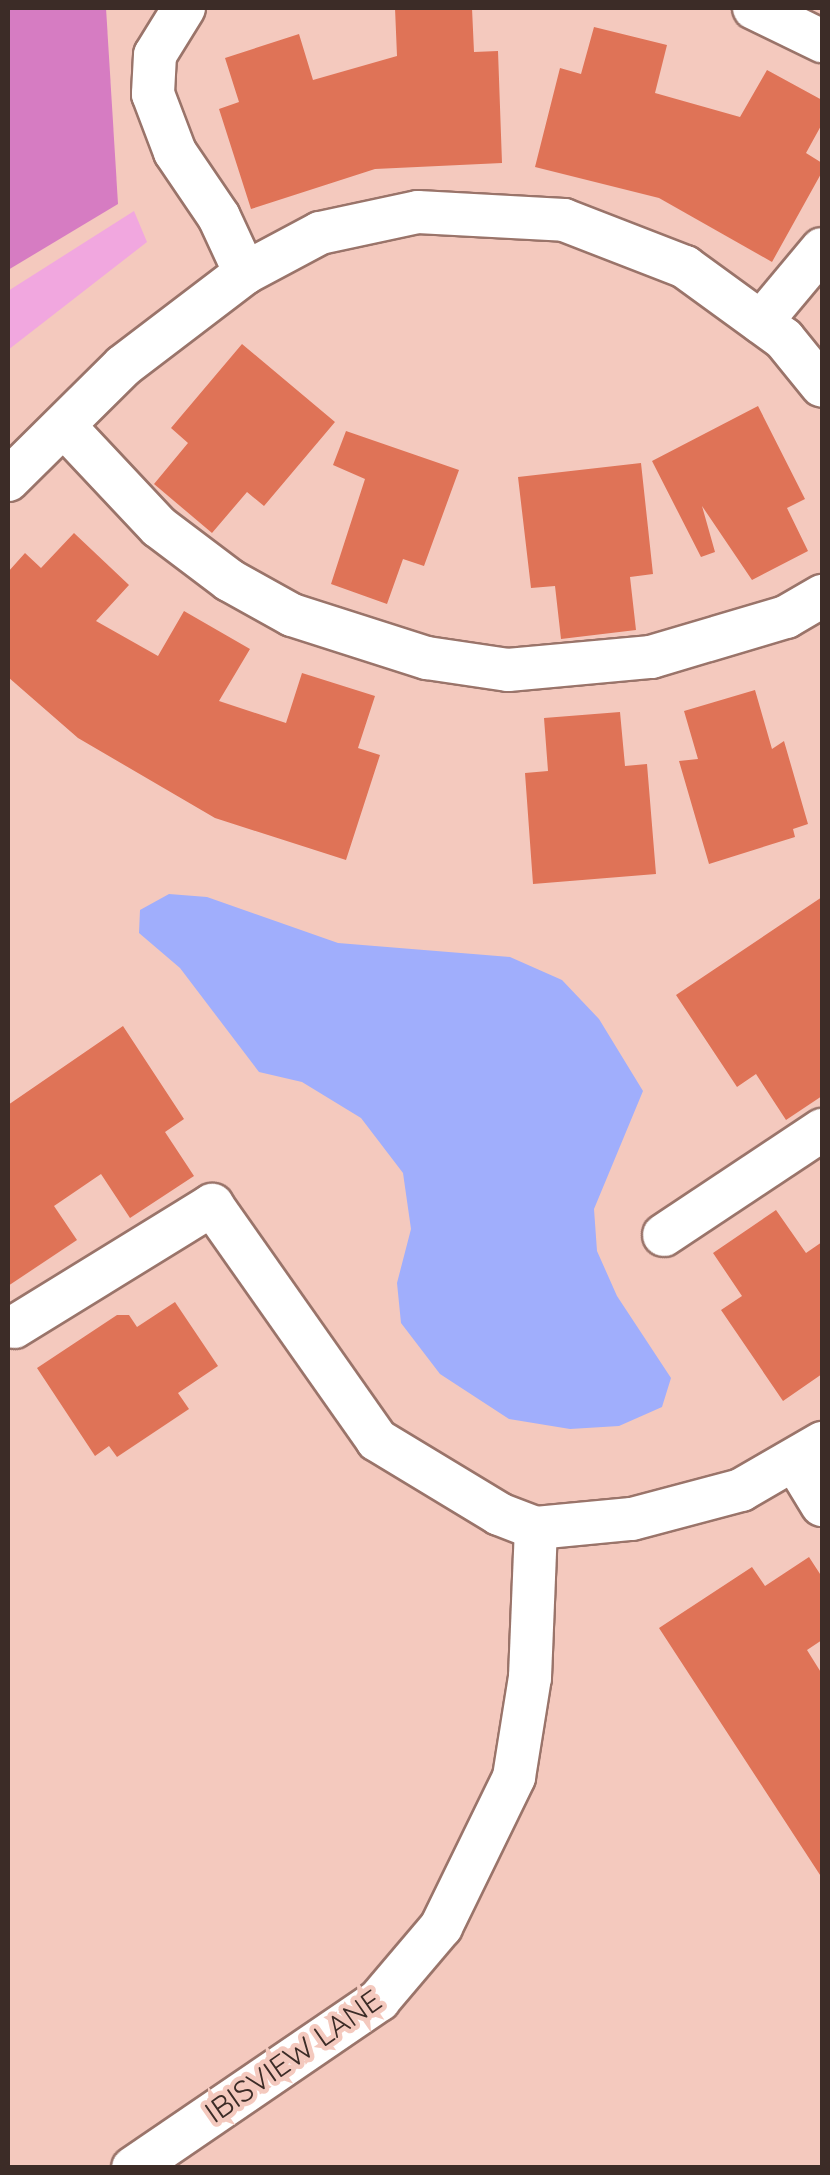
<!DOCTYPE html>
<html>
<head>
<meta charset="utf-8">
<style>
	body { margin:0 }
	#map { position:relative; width:830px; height:2175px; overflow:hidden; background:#f4c9be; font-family:Quicksand,sans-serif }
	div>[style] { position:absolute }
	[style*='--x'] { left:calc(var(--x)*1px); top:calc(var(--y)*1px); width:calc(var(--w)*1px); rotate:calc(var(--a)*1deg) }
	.green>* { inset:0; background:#f1a7df }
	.forest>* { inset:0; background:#d67cc2 }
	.water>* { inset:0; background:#a0aefc }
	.building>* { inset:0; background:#df7357 }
	.roads { filter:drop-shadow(2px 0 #9a746a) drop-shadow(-2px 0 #9a746a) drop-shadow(0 2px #9a746a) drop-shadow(0 -2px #9a746a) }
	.street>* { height:42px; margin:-21px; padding:0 21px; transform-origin:21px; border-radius:21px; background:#fff }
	span { translate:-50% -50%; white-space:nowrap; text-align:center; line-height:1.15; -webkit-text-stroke:9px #f4c9be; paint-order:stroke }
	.street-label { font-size:30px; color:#3c2c27 }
	.frame { position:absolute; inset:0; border:10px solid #3c2c27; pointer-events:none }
</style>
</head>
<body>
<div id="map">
	<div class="green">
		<i style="clip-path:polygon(134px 211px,147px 242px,8px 350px,8px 291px)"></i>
	</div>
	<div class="forest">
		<i style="clip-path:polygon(8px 8px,106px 8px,118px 204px,8px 270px)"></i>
	</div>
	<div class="water">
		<i style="clip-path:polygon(169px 894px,207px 897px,338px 943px,510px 957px,562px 980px,599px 1019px,643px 1091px,594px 1209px,597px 1251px,617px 1296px,671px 1378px,662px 1407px,619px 1426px,570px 1429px,509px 1419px,440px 1374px,401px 1323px,397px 1283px,411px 1229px,403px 1173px,361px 1118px,302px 1082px,259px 1072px,180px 968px,139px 933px,140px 910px)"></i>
	</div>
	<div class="building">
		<i style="clip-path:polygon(395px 8px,472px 8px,474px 52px,498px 51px,502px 163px,375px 169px,251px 209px,219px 109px,239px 102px,225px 58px,299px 34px,313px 80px,397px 56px)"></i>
		<i style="clip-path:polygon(594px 27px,667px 45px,655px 93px,740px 117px,767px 70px,822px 100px,822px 124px,806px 153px,822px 163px,822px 172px,772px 262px,659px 198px,535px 167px,560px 68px,581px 74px)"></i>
		<i style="clip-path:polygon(242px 344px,335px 422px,264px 506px,247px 492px,212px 533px,154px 484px,188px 443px,171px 428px)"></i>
		<i style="clip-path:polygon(758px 406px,805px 499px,787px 508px,808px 551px,752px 580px,702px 506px,715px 552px,701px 557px,652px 461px)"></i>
		<i style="clip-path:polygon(346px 431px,459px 470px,424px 566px,403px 559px,387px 604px,331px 584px,365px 479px,333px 465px)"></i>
		<i style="clip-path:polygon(641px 463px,653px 574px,630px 577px,636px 630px,561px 639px,555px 586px,531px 588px,518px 477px)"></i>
		<i style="clip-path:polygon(74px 533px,129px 585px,96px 621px,158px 656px,184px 611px,250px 649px,219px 701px,286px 723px,302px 673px,375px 696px,358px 748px,380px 755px,346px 860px,215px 818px,78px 738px,8px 677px,8px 572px,25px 553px,41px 568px)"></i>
		<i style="clip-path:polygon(755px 690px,772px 749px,784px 741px,808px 824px,793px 829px,795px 837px,709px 864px,679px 761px,698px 759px,684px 711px)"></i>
		<i style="clip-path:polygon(620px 712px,625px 766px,647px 764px,656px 874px,533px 884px,525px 773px,548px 771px,544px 718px)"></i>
		<i style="clip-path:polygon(822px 897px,822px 1096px,786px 1120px,756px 1074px,737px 1087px,676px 995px)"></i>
		<i style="clip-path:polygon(123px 1026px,184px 1119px,165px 1132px,194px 1176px,130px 1218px,101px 1174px,54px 1206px,77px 1240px,8px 1286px,8px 1105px)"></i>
		<i style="clip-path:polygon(776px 1210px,806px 1253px,822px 1242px,822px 1374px,783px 1401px,721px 1310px,742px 1296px,713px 1253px)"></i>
		<i style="clip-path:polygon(175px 1302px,218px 1366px,178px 1393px,189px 1409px,117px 1457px,109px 1446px,95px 1456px,37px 1368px,117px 1315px,129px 1315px,137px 1327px)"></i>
		<i style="clip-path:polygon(809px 1557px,822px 1577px,822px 1640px,807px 1650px,822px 1674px,822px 1878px,659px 1628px,752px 1567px,765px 1586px)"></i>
	</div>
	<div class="roads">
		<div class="street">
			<i style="--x:184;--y:8;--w:55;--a:121.7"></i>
			<i style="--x:155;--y:55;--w:39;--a:93"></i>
			<i style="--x:153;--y:94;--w:62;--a:69.2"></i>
			<i style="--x:175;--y:152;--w:78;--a:55.9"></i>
			<i style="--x:219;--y:217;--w:62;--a:65.1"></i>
			<i style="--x:754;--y:8;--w:76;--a:25.9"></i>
			<i style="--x:761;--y:322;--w:95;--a:-50.1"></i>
			<i style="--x:65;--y:427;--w:137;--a:46.8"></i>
			<i style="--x:159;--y:527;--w:88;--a:37.1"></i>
			<i style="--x:229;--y:580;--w:72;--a:29.1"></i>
			<i style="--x:292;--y:615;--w:142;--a:17.7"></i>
			<i style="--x:427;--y:658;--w:82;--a:8.4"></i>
			<i style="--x:508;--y:670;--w:144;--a:-5.2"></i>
			<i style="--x:651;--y:657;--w:141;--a:-16.5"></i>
			<i style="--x:786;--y:617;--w:42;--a:-30.3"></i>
			<i style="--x:8;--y:480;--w:162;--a:-44.7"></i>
			<i style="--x:123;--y:366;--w:153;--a:-37.3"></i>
			<i style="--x:245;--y:273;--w:85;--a:-28.1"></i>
			<i style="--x:320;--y:233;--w:100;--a:-12.1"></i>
			<i style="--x:418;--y:212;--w:146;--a:3.1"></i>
			<i style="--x:564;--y:220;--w:130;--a:21.2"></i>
			<i style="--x:685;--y:267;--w:122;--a:36"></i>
			<i style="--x:784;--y:339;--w:60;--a:51"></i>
			<i style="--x:664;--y:1235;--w:190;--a:-33.6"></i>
			<i style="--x:14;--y:1327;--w:233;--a:-31.6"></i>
			<i style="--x:212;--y:1205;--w:287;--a:54.9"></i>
			<i style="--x:377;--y:1440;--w:143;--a:31.2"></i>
			<i style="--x:499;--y:1514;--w:40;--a:21"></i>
			<i style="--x:536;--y:1528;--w:96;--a:-5.4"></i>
			<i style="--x:632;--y:1519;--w:113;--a:-14.9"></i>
			<i style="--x:741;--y:1490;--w:94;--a:-30.1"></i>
			<i style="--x:797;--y:1464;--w:48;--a:58.6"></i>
			<i style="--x:133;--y:2168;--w:298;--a:-34.3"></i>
			<i style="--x:379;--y:2000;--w:96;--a:-49.7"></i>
			<i style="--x:441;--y:1927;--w:167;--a:-64"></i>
			<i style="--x:514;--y:1777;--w:101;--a:-80.9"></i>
			<i style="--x:530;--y:1677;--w:149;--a:-87.7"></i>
		</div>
	</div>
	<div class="street-label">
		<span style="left:293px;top:2056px;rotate:-35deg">IBISVIEW LANE</span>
	</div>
	<div class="frame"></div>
</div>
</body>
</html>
